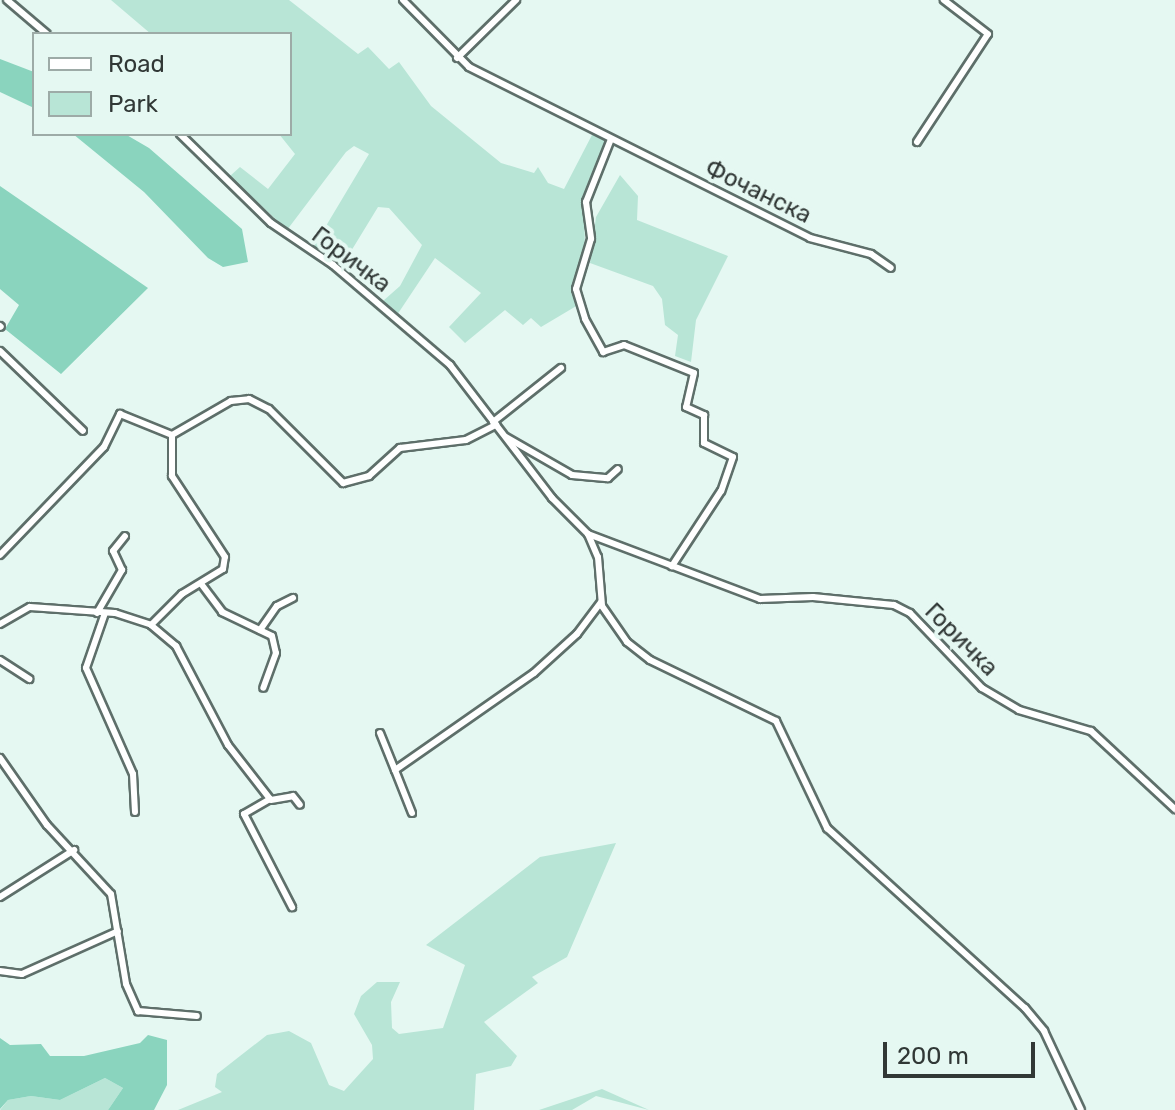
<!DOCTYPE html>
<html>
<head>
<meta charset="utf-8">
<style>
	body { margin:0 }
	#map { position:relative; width:1175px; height:1110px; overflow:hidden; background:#e5f8f2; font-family:Rubik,sans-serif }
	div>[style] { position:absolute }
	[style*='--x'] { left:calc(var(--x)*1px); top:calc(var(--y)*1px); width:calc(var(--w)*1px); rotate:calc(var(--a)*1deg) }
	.green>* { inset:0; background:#b8e5d6 }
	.forest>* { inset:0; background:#8ad4be }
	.roads { filter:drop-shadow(2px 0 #5e6f6a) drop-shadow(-2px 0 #5e6f6a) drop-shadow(0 2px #5e6f6a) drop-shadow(0 -2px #5e6f6a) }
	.minor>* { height:6px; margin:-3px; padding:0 3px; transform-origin:3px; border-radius:3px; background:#fff }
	span { translate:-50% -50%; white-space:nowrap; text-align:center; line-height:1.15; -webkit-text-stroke:8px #e5f8f2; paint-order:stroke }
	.street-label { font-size:24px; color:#313836 }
	.legend { position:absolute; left:32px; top:32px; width:260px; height:104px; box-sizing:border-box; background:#e5f8f2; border:2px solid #9daba7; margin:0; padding:10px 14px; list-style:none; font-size:24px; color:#313836 }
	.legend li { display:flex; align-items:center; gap:16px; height:40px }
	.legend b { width:40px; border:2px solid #9daba7 }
	.scale { position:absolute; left:883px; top:1042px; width:152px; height:36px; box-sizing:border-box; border:4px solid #313836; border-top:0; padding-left:10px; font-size:24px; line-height:28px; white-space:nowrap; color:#313836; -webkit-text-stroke:6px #e5f8f2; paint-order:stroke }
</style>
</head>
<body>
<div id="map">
	<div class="green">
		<i style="clip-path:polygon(111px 0,289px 0,358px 54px,368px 47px,389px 69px,399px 62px,431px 106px,501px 163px,534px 173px,538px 167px,548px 183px,564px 189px,593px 133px,608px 140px,584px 194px,585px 255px,573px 290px,578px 305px,541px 327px,531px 318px,523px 325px,505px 310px,465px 343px,449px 327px,481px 293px,435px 258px,397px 315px,383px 301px,400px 286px,422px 245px,389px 208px,378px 207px,342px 266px,314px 246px,369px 154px,354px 146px,346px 152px,287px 230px,230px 176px,240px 167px,268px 189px,295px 154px,279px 134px,290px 134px,290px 34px,151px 34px)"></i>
		<i style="clip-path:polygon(620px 175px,638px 196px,637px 220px,728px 256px,696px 320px,691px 362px,675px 356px,678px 335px,665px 325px,662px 299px,653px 286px,590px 263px,596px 217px)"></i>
		<i style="clip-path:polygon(616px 843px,567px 957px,532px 977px,538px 983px,484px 1022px,517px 1056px,511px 1066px,476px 1074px,474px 1110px,178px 1110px,222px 1092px,215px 1087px,217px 1074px,267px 1035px,289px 1031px,311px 1043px,329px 1085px,344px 1091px,373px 1059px,372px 1045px,354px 1014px,361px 996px,377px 982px,400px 982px,391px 1002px,392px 1028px,399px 1034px,443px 1028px,465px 965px,426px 945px,540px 857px)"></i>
		<i style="clip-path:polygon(105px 1078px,123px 1088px,108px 1110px,0 1110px,8px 1100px,31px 1096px,60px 1100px)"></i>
		<i style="clip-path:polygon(602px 1089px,649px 1110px,596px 1096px,572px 1110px,539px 1110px)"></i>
	</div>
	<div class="forest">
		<i style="clip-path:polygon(0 59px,34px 72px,34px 108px,0 92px)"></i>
		<i style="clip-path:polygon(73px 134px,125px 134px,149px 148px,242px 229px,248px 262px,223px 267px,208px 258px,144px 192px)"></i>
		<i style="clip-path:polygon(0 186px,148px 288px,61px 374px,5px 329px,19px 305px,0 289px)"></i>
		<i style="clip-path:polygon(148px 1035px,167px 1040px,167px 1085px,154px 1110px,108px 1110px,123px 1088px,105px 1078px,60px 1100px,31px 1096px,8px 1100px,0 1109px,0 1038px,10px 1045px,41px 1044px,50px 1056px,84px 1056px,140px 1043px)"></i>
	</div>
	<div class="roads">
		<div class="minor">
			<i style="--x:7;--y:0;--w:52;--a:40.4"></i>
			<i style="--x:403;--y:0;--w:94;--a:45.4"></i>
			<i style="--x:469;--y:67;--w:381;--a:26.6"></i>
			<i style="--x:810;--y:238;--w:63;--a:14.7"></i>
			<i style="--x:871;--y:254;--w:24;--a:35"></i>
			<i style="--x:457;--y:58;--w:83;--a:-44.5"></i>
			<i style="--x:180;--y:134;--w:127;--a:44.4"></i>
			<i style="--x:271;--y:223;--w:75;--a:34.1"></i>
			<i style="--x:333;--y:265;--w:154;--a:40.5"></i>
			<i style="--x:450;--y:365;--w:168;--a:52.5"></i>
			<i style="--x:552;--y:498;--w:51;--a:45"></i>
			<i style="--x:588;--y:534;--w:25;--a:67"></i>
			<i style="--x:598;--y:557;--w:49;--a:85.3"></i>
			<i style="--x:602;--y:606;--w:44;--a:55.2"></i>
			<i style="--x:627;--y:642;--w:29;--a:38"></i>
			<i style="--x:650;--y:660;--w:140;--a:25.8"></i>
			<i style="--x:776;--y:721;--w:119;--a:64.5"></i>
			<i style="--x:827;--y:828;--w:268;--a:42.3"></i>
			<i style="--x:1025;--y:1008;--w:30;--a:50"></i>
			<i style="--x:1044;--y:1031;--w:87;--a:64.9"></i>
			<i style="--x:611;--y:139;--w:68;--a:111.6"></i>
			<i style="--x:586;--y:202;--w:37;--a:82"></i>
			<i style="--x:591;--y:239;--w:52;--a:106.7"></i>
			<i style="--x:576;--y:289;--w:31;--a:73"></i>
			<i style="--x:585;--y:319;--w:38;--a:61"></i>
			<i style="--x:603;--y:352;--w:22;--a:-18"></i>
			<i style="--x:624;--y:345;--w:75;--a:21.8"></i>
			<i style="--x:694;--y:373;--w:35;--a:103"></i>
			<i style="--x:686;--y:407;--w:20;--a:24"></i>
			<i style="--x:704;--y:415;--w:28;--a:90"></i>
			<i style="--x:704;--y:443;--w:32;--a:26"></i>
			<i style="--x:733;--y:457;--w:36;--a:109"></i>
			<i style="--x:721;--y:491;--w:90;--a:123.2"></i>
			<i style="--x:917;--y:142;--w:129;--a:-56.7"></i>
			<i style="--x:988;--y:34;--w:56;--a:-142.3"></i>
			<i style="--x:0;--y:326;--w:1;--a:45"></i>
			<i style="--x:0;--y:351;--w:115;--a:43.9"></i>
			<i style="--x:493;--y:422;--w:87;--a:-38.5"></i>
			<i style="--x:506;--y:437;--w:76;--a:29.9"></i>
			<i style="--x:572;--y:475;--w:36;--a:5"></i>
			<i style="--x:608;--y:478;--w:13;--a:-42"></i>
			<i style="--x:588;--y:534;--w:184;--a:20.7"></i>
			<i style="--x:760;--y:599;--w:53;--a:-2.2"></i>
			<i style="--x:813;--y:597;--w:81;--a:5.6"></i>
			<i style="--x:894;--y:605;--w:18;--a:27"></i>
			<i style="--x:910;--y:613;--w:104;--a:46.2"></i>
			<i style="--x:982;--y:688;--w:43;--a:30.7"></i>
			<i style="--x:1019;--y:710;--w:75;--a:16.3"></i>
			<i style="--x:1091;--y:731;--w:115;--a:42.9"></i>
			<i style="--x:0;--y:555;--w:150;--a:-46.1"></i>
			<i style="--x:104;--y:447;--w:37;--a:-64"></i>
			<i style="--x:120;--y:414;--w:56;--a:22"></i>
			<i style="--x:172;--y:435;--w:68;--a:-30"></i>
			<i style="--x:231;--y:401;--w:18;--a:-6"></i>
			<i style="--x:249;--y:399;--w:22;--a:27"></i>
			<i style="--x:269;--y:409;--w:105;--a:45"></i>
			<i style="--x:343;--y:483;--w:27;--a:-15"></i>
			<i style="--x:369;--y:476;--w:42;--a:-42.1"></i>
			<i style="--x:400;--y:448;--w:66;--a:-6.9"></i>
			<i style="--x:466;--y:440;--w:34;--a:-27"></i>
			<i style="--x:202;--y:585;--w:34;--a:53"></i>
			<i style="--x:222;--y:612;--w:55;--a:25.6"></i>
			<i style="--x:272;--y:636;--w:17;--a:77"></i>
			<i style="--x:276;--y:653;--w:37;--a:110"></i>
			<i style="--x:97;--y:613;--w:50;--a:-59.8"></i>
			<i style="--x:122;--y:570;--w:21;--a:-115"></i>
			<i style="--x:113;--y:551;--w:19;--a:-51"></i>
			<i style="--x:105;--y:613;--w:58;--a:109.1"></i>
			<i style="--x:86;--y:668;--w:116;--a:66.1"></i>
			<i style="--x:133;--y:774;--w:38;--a:87"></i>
			<i style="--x:0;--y:624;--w:34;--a:-30"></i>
			<i style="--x:30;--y:607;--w:85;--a:4"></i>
			<i style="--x:115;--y:613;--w:38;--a:18"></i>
			<i style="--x:151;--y:625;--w:44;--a:-45"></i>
			<i style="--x:182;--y:594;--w:48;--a:-31.4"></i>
			<i style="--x:223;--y:569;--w:12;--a:-81"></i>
			<i style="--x:225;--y:557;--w:97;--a:-123.2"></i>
			<i style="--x:172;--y:476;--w:41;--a:-90"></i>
			<i style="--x:151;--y:625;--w:33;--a:40"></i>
			<i style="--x:176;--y:646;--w:112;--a:62.3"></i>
			<i style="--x:228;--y:745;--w:68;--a:52.1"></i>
			<i style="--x:270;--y:799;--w:30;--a:150"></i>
			<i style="--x:244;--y:814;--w:105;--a:62.7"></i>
			<i style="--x:260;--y:630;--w:29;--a:-55"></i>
			<i style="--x:277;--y:606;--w:18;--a:-27"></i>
			<i style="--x:0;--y:660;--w:35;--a:33"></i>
			<i style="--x:380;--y:733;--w:40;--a:68"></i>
			<i style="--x:0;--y:758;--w:82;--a:55"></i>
			<i style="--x:47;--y:825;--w:94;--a:47.2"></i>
			<i style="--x:111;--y:894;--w:91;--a:80.5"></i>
			<i style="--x:126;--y:984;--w:30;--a:66"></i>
			<i style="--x:138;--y:1011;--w:59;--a:4.8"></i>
			<i style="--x:271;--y:800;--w:22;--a:-10"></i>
			<i style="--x:293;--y:796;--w:11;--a:52"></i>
			<i style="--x:412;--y:813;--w:46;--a:-111.6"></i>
			<i style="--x:395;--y:770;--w:169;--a:-34.9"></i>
			<i style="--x:534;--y:673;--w:58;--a:-42.2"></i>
			<i style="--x:577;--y:634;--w:40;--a:-53"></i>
			<i style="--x:0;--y:897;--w:88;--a:-32.4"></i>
			<i style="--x:0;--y:971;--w:22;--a:8"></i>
			<i style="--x:22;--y:974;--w:105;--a:-24.1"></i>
		</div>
	</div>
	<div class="street-label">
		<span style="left:758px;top:192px;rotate:26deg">Фочанска</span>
		<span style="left:351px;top:260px;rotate:37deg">Горичка</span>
		<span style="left:961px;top:640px;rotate:45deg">Горичка</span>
	</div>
	<ul class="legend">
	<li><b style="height:10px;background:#fff"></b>Road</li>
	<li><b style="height:22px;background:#b8e5d6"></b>Park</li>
	</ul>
	<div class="scale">200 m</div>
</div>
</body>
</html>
